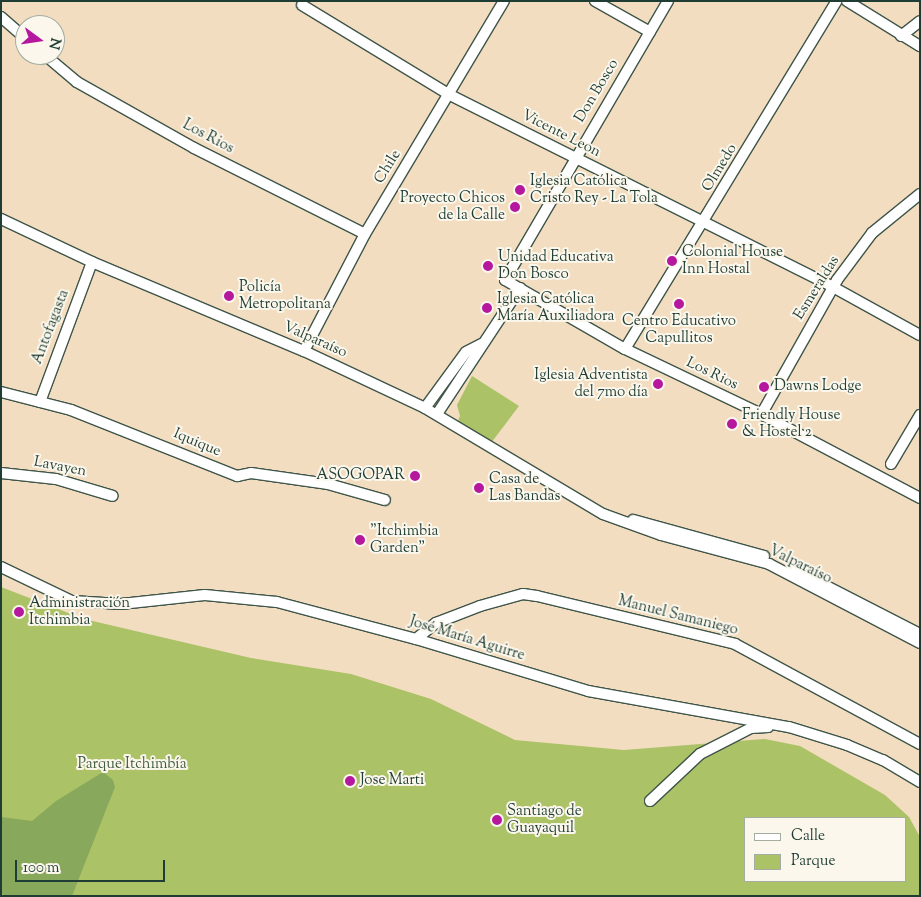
<!DOCTYPE html>
<html>
<head>
<meta charset="utf-8">
<style>
	body { margin:0 }
	#map { position:relative; width:921px; height:897px; overflow:hidden; background:#f3ddc0; font-family:"Sorts Mill Goudy",serif }
	div>[style] { position:absolute }
	[style*='--x'] { left:calc(var(--x)*1px); top:calc(var(--y)*1px); width:calc(var(--w)*1px); rotate:calc(var(--a)*1deg) }
	.green>* { inset:0; background:#abc267 }
	.forest>* { inset:0; background:#88a85c }
	.roads { filter:drop-shadow(1px 0 #3f5549) drop-shadow(-1px 0 #3f5549) drop-shadow(0 1px #3f5549) drop-shadow(0 -1px #3f5549) }
	.street>* { height:10px; margin:-5px; padding:0 5px; transform-origin:5px; border-radius:5px; background:#fff }
	.dots>* { width:14px; height:14px; translate:-50% -50%; box-sizing:border-box; border:2px solid #fbf7ec; border-radius:50% }
	span { translate:-50% -50%; white-space:nowrap; text-align:center; line-height:1.15; -webkit-text-stroke:4px #fbf7ec; paint-order:stroke }
	.street-label { font-size:15px; color:#1f3d34 }
	.poi-label { font-size:15px; color:#1f3d34 }
	.left { translate:0 -50%; text-align:left }
	.right { translate:-100% -50%; text-align:right }
	.park-label { font-size:15px; color:#425e41 }
	.frame { position:absolute; inset:0; border:2px solid #1f3d34; pointer-events:none }
	.legend { position:absolute; left:744px; top:817px; width:162px; height:65px; box-sizing:border-box; background:#fbf7ec; border:1px solid #a3ada2; margin:0; padding:6px 9px; list-style:none; font-size:15px; color:#1f3d34 }
	.legend li { display:flex; align-items:center; gap:10px; height:25px }
	.legend b { width:25px; border:1px solid #a3ada2 }
	.north { position:absolute; left:15px; top:15px; width:50px; height:50px; box-sizing:border-box; background:#fbf7ec; border:1px solid #a3ada2; border-radius:50%; rotate:104deg; font-size:14px; font-weight:700; line-height:20px; text-align:center; color:#1f3d34 }
	.north::after { content:''; display:block; margin:auto; width:18px; height:22px; background:#b5179e; clip-path:polygon(50% 0,100% 100%,50% 72%,0 100%) }
	.scale { position:absolute; left:15px; top:860px; width:150px; height:22px; box-sizing:border-box; border:2px solid #1f3d34; border-top:0; padding-left:6px; font-size:15px; line-height:18px; white-space:nowrap; color:#1f3d34; -webkit-text-stroke:4px #fbf7ec; paint-order:stroke }
</style>
</head>
<body>
<div id="map">
	<div class="green">
		<i style="clip-path:polygon(472px 376px,519px 406px,491px 443px,457px 423px,460px 416px,457px 405px)"></i>
		<i style="clip-path:polygon(evenodd,1px 587px,84px 619px,251px 658px,351px 674px,431px 699px,515px 740px,624px 750px,765px 739px,800px 746px,885px 795px,909px 817px,920px 837px,920px 896px,1px 896px,1px 587px,745px 818px,905px 818px,905px 881px,745px 881px,745px 818px)"></i>
	</div>
	<div class="forest">
		<i style="clip-path:polygon(103px 772px,113px 780px,115px 787px,72px 896px,5px 896px,1px 893px,1px 817px,32px 821px,56px 801px)"></i>
	</div>
	<div class="roads">
		<div class="street">
			<i style="--x:595;--y:1;--w:63;--a:29.4"></i>
			<i style="--x:668;--y:1;--w:323;--a:120.3"></i>
			<i style="--x:505;--y:280;--w:138;--a:29.9"></i>
			<i style="--x:625;--y:349;--w:146;--a:25.5"></i>
			<i style="--x:757;--y:412;--w:184;--a:27.8"></i>
			<i style="--x:847;--y:1;--w:86;--a:31.7"></i>
			<i style="--x:302;--y:5;--w:173;--a:31.3"></i>
			<i style="--x:450;--y:95;--w:428;--a:26.6"></i>
			<i style="--x:833;--y:287;--w:99;--a:28.9"></i>
			<i style="--x:1;--y:17;--w:32;--a:41"></i>
			<i style="--x:901;--y:36;--w:24;--a:-38"></i>
			<i style="--x:45;--y:55;--w:42;--a:40.2"></i>
			<i style="--x:77;--y:82;--w:134;--a:29.4"></i>
			<i style="--x:194;--y:148;--w:191;--a:26.7"></i>
			<i style="--x:1;--y:219;--w:101;--a:25.3"></i>
			<i style="--x:92;--y:262;--w:230;--a:22.8"></i>
			<i style="--x:304;--y:351;--w:134;--a:25.2"></i>
			<i style="--x:425;--y:408;--w:207;--a:30.8"></i>
			<i style="--x:603;--y:514;--w:62;--a:19.9"></i>
			<i style="--x:661;--y:535;--w:112;--a:15"></i>
			<i style="--x:769;--y:564;--w:170;--a:27.6"></i>
			<i style="--x:625;--y:349;--w:407;--a:-58.7"></i>
			<i style="--x:304;--y:351;--w:132;--a:-62.5"></i>
			<i style="--x:365;--y:234;--w:271;--a:-59.2"></i>
			<i style="--x:1;--y:392;--w:72;--a:14.4"></i>
			<i style="--x:71;--y:410;--w:179;--a:21.7"></i>
			<i style="--x:237;--y:476;--w:14;--a:-12"></i>
			<i style="--x:251;--y:473;--w:78;--a:8.1"></i>
			<i style="--x:328;--y:484;--w:59;--a:15.7"></i>
			<i style="--x:40;--y:402;--w:149;--a:-69.6"></i>
			<i style="--x:425;--y:408;--w:69;--a:-53.8"></i>
			<i style="--x:466;--y:352;--w:18;--a:-27"></i>
			<i style="--x:437;--y:414;--w:151;--a:-56.6"></i>
			<i style="--x:761;--y:415;--w:155;--a:-60.6"></i>
			<i style="--x:837;--y:280;--w:59;--a:-53.3"></i>
			<i style="--x:872;--y:233;--w:62;--a:-39.1"></i>
			<i style="--x:891;--y:464;--w:57;--a:-59.4"></i>
			<i style="--x:1;--y:473;--w:55;--a:6.2"></i>
			<i style="--x:56;--y:479;--w:59;--a:16.6"></i>
			<i style="--x:633;--y:520;--w:136;--a:15.4"></i>
			<i style="--x:1;--y:567;--w:79;--a:25.6"></i>
			<i style="--x:72;--y:601;--w:49;--a:3.5"></i>
			<i style="--x:121;--y:604;--w:84;--a:-6.1"></i>
			<i style="--x:205;--y:595;--w:72;--a:5.6"></i>
			<i style="--x:277;--y:602;--w:144;--a:14.9"></i>
			<i style="--x:416;--y:639;--w:180;--a:16.8"></i>
			<i style="--x:588;--y:691;--w:204;--a:10.2"></i>
			<i style="--x:789;--y:727;--w:61;--a:17.2"></i>
			<i style="--x:847;--y:745;--w:39;--a:23"></i>
			<i style="--x:883;--y:760;--w:43;--a:30.7"></i>
			<i style="--x:793;--y:569;--w:143;--a:27.1"></i>
			<i style="--x:416;--y:639;--w:26;--a:-39"></i>
			<i style="--x:436;--y:623;--w:47;--a:-21.1"></i>
			<i style="--x:480;--y:606;--w:45;--a:-15.6"></i>
			<i style="--x:523;--y:594;--w:14;--a:8"></i>
			<i style="--x:537;--y:596;--w:204;--a:13.6"></i>
			<i style="--x:735;--y:644;--w:210;--a:28.4"></i>
			<i style="--x:650;--y:801;--w:69;--a:-43.2"></i>
			<i style="--x:700;--y:754;--w:57;--a:-27"></i>
			<i style="--x:751;--y:728;--w:17;--a:-3"></i>
		</div>
	</div>
	<div class="dots">
		<i style="left:520px;top:190px;background:#b5179e"></i>
		<i style="left:515px;top:207px;background:#b5179e"></i>
		<i style="left:672px;top:261px;background:#b5179e"></i>
		<i style="left:488px;top:266px;background:#b5179e"></i>
		<i style="left:229px;top:296px;background:#b5179e"></i>
		<i style="left:679px;top:304px;background:#b5179e"></i>
		<i style="left:487px;top:308px;background:#b5179e"></i>
		<i style="left:658px;top:384px;background:#b5179e"></i>
		<i style="left:764px;top:387px;background:#b5179e"></i>
		<i style="left:732px;top:424px;background:#b5179e"></i>
		<i style="left:415px;top:476px;background:#b5179e"></i>
		<i style="left:479px;top:488px;background:#b5179e"></i>
		<i style="left:360px;top:540px;background:#b5179e"></i>
		<i style="left:19px;top:612px;background:#b5179e"></i>
		<i style="left:350px;top:781px;background:#b5179e"></i>
		<i style="left:497px;top:820px;background:#b5179e"></i>
	</div>
	<div class="street-label">
		<span style="left:597px;top:91px;rotate:-59deg">Don Bosco</span>
		<span style="left:561px;top:134px;rotate:27deg">Vicente Leon</span>
		<span style="left:208px;top:137px;rotate:28deg">Los Rios</span>
		<span style="left:388px;top:167px;rotate:-58deg">Chile</span>
		<span style="left:720px;top:168px;rotate:-59deg">Olmedo</span>
		<span style="left:817px;top:288px;rotate:-58deg">Esmeraldas</span>
		<span style="left:51px;top:327px;rotate:-69deg">Antofagasta</span>
		<span style="left:315px;top:340px;rotate:24deg">Valparaíso</span>
		<span style="left:712px;top:374px;rotate:26deg">Los Rios</span>
		<span style="left:197px;top:443px;rotate:23deg">Iquique</span>
		<span style="left:60px;top:467px;rotate:11deg">Lavayen</span>
		<span style="left:800px;top:565px;rotate:26deg">Valparaíso</span>
		<span style="left:678px;top:616px;rotate:14deg">Manuel Samaniego</span>
		<span style="left:467px;top:639px;rotate:17deg">José María Aguirre</span>
	</div>
	<div class="poi-label">
		<span class="left" style="left:530px;top:190px">Iglesia Católica<br>Cristo Rey - La Tola</span>
		<span class="right" style="left:505px;top:207px">Proyecto Chicos<br>de la Calle</span>
		<span class="left" style="left:682px;top:261px">Colonial House<br>Inn Hostal</span>
		<span class="left" style="left:498px;top:266px">Unidad Educativa<br>Don Bosco</span>
		<span class="left" style="left:239px;top:296px">Policía<br>Metropolitana</span>
		<span class="left" style="left:497px;top:308px">Iglesia Católica<br>María Auxiliadora</span>
		<span style="left:679px;top:330px">Centro Educativo<br>Capullitos</span>
		<span class="right" style="left:648px;top:384px">Iglesia Adventista<br>del 7mo día</span>
		<span class="left" style="left:774px;top:387px">Dawns Lodge</span>
		<span class="left" style="left:742px;top:424px">Friendly House<br>&amp; Hostel 2</span>
		<span class="right" style="left:405px;top:476px">ASOGOPAR</span>
		<span class="left" style="left:489px;top:488px">Casa de<br>Las Bandas</span>
		<span class="left" style="left:370px;top:540px">"Itchimbia<br>Garden"</span>
		<span class="left" style="left:29px;top:612px">Administración<br>Itchimbia</span>
		<span class="left" style="left:360px;top:781px">Jose Marti</span>
		<span class="left" style="left:507px;top:820px">Santiago de<br>Guayaquil</span>
	</div>
	<div class="park-label">
		<span style="left:132px;top:765px">Parque Itchimbía</span>
	</div>
	<div class="frame"></div>
	<ul class="legend">
	<li><b style="height:6px;background:#fff"></b>Calle</li>
	<li><b style="height:14px;background:#abc267"></b>Parque</li>
	</ul>
	<div class="north">N</div>
	<div class="scale">100 m</div>
</div>
</body>
</html>
